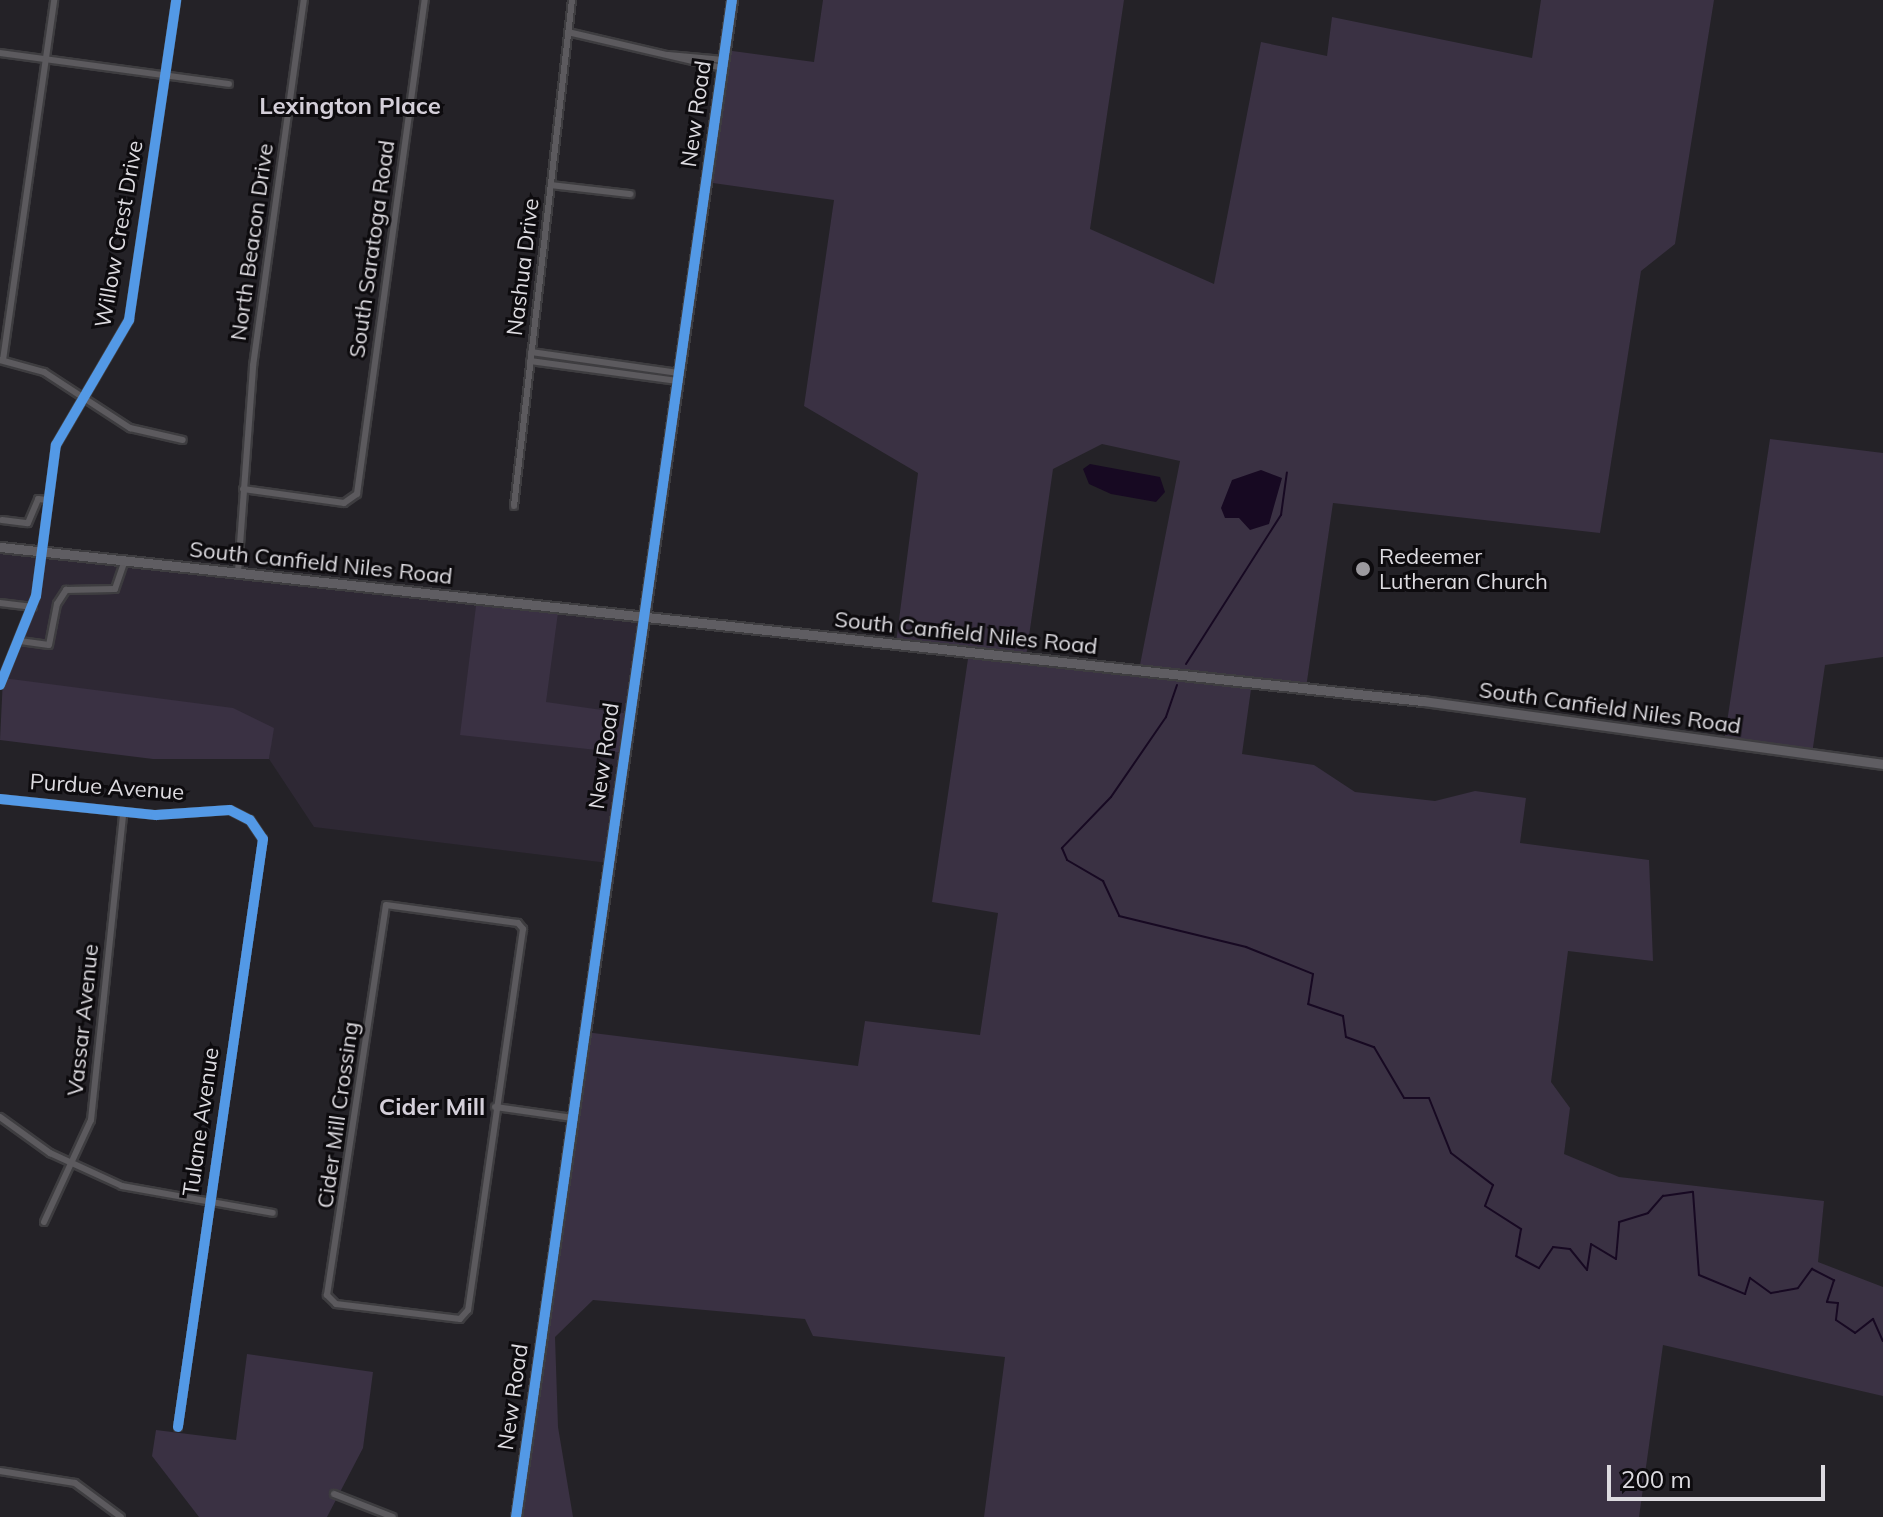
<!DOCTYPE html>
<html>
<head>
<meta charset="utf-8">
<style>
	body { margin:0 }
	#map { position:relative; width:1883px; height:1517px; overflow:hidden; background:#242227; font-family:Mulish,sans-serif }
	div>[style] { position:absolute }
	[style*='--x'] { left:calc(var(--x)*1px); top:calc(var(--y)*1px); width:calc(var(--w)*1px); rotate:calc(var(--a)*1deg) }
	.built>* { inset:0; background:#2e2834 }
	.green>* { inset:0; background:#3a3143 }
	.water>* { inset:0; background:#170922 }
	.stream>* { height:2px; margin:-1px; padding:0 1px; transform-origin:1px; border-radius:1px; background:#170922 }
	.roads { filter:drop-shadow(2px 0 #3e3d40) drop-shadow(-2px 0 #3e3d40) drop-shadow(0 2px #3e3d40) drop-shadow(0 -2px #3e3d40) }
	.street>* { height:6px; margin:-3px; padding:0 3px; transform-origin:3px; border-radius:3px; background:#5c5a5e }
	.secondary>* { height:9px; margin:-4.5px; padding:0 4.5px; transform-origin:4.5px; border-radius:4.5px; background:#5f5d62 }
	.cycleway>* { height:10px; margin:-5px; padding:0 5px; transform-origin:5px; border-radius:5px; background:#5399e6 }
	.dots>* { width:22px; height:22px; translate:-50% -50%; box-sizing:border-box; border:4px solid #0d0b0e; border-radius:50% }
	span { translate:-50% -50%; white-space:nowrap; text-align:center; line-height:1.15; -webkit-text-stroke:6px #0d0b0e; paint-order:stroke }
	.street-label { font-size:22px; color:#dddbe0 }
	.poi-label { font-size:22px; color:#dddbe0 }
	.left { translate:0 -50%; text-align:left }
	.neighbourhood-label { font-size:24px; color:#d4cfd9; font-weight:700 }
	.scale { position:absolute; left:1607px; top:1465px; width:218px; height:36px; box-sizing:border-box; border:4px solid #dddbe0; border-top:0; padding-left:10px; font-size:24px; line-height:28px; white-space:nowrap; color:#dddbe0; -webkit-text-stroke:6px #0d0b0e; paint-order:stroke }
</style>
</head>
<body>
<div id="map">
	<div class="built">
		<i style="clip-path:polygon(0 547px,644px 614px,608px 863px,314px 827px,269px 759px,273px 728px,3px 678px,31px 611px,0 608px)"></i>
	</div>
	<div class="green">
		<i style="clip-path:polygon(evenodd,823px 0,1124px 0,1090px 229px,1214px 284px,1261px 42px,1327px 56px,1332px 17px,1532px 58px,1541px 0,1714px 0,1675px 244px,1641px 271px,1600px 533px,1333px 503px,1306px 688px,1252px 682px,1242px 754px,1314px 765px,1355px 792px,1435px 801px,1475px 791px,1526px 798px,1520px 843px,1649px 860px,1653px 961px,1568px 951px,1551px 1082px,1570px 1108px,1564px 1154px,1619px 1177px,1824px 1201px,1818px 1262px,1883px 1287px,1883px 1396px,1663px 1345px,1639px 1517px,984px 1517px,1005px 1357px,813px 1336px,805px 1319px,593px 1300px,555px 1337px,558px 1427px,573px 1517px,516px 1517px,585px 1032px,858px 1066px,865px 1021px,980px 1035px,998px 913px,932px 902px,969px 652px,896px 643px,918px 473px,804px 406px,834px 200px,706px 182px,725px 50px,814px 62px,823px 0,1102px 444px,1180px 461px,1139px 670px,1026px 657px,1053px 469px,1102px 444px)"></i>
		<i style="clip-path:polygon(1770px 439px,1883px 453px,1883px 657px,1825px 665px,1812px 754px,1724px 742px)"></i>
		<i style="clip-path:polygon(477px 598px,559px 605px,546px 702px,630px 714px,624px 753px,460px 735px)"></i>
		<i style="clip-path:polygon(3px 678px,233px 708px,274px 728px,269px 759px,153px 759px,0 740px)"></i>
		<i style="clip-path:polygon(247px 1354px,373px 1372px,363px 1448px,327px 1517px,199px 1517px,152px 1456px,156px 1430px,236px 1440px)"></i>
	</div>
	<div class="water">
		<i style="clip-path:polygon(1090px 464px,1160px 477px,1165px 492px,1156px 502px,1111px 494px,1089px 484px,1083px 469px)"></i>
		<i style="clip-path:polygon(1261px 470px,1282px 478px,1269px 524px,1250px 530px,1239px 518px,1225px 518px,1221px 508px,1232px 480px)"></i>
	</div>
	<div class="stream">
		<i style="--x:1186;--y:664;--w:177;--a:-57.5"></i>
		<i style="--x:1281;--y:515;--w:43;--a:-82.1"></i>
		<i style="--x:1177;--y:685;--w:34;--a:109"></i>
		<i style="--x:1166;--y:717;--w:97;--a:124.5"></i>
		<i style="--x:1111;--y:797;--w:71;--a:133.9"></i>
		<i style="--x:1062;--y:848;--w:13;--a:67"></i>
		<i style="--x:1067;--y:860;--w:42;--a:30.3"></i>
		<i style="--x:1103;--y:881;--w:38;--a:65"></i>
		<i style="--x:1119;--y:916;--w:131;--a:13.7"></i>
		<i style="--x:1246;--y:947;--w:72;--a:21.9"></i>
		<i style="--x:1313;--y:974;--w:30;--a:99"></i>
		<i style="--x:1308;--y:1004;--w:37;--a:19"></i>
		<i style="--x:1343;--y:1016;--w:21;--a:82"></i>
		<i style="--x:1346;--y:1037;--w:30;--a:20"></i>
		<i style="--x:1374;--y:1047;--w:59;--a:59.5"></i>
		<i style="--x:1404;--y:1098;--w:25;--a:0"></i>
		<i style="--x:1429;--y:1098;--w:59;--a:68.2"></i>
		<i style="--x:1451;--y:1153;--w:53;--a:37.3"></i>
		<i style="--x:1493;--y:1185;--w:22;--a:111"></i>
		<i style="--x:1485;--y:1206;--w:43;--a:32.6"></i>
		<i style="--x:1521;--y:1229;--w:27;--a:100"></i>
		<i style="--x:1516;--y:1256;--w:26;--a:28"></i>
		<i style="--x:1539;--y:1268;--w:25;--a:-56"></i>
		<i style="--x:1553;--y:1247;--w:17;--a:7"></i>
		<i style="--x:1570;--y:1249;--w:27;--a:51"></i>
		<i style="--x:1587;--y:1270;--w:26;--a:-81"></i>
		<i style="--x:1591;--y:1244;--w:29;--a:31"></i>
		<i style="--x:1616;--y:1259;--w:37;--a:-85"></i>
		<i style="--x:1619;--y:1222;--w:30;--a:-17"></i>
		<i style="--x:1648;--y:1213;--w:23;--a:-49"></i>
		<i style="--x:1663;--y:1196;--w:30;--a:-8"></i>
		<i style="--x:1693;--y:1192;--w:83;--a:85.9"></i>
		<i style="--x:1699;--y:1275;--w:50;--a:22.4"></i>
		<i style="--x:1745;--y:1294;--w:17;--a:-73"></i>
		<i style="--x:1750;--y:1278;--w:26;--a:36"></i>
		<i style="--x:1771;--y:1293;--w:27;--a:-10"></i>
		<i style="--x:1798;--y:1288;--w:24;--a:-54"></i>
		<i style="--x:1812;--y:1269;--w:25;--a:27"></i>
		<i style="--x:1834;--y:1280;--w:23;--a:108"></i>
		<i style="--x:1827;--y:1302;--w:11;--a:5"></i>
		<i style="--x:1838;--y:1303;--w:17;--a:97"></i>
		<i style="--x:1836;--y:1320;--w:23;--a:34"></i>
		<i style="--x:1855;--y:1333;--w:23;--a:-38"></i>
		<i style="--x:1873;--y:1319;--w:24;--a:66"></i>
	</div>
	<div class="roads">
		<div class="street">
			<i style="--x:572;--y:33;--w:155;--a:13.1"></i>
			<i style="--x:0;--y:53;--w:231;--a:7.7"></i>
			<i style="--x:668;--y:55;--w:56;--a:5.1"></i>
			<i style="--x:551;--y:185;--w:80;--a:6.5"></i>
			<i style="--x:531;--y:352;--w:149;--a:8.1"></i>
			<i style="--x:0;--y:360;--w:46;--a:15.3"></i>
			<i style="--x:44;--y:372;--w:103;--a:33.1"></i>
			<i style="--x:130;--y:428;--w:54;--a:12.8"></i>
			<i style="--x:3;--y:360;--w:364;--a:-81.9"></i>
			<i style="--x:530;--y:361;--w:149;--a:7.7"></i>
			<i style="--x:243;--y:489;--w:102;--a:7.9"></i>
			<i style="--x:344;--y:503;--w:16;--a:-35"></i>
			<i style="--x:357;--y:494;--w:499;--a:-82.2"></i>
			<i style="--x:514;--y:506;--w:509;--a:-83.46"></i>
			<i style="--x:2;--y:520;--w:26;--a:7"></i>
			<i style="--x:28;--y:523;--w:26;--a:-67"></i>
			<i style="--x:38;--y:499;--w:9;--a:6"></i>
			<i style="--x:238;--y:572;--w:207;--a:-85.8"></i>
			<i style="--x:253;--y:366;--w:370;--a:-82.1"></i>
			<i style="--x:0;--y:603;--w:33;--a:7"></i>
			<i style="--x:20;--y:641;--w:29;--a:8"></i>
			<i style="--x:49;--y:645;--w:42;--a:-79"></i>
			<i style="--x:57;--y:604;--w:17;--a:-57"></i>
			<i style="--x:66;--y:590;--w:49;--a:-1.2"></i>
			<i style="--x:115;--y:589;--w:31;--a:-71"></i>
			<i style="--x:0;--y:685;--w:96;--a:-68"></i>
			<i style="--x:36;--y:596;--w:152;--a:-82.5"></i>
			<i style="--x:56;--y:445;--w:145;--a:-59.7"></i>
			<i style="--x:129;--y:320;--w:323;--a:-81.6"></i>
			<i style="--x:0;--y:799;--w:157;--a:5.9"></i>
			<i style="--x:156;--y:815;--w:74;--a:-3.9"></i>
			<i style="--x:230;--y:810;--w:22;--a:27"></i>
			<i style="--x:250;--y:820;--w:23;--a:56"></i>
			<i style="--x:263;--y:839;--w:594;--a:98.23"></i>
			<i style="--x:386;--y:905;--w:133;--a:7.8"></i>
			<i style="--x:518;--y:923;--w:8;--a:50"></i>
			<i style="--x:523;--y:929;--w:385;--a:98.2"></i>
			<i style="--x:468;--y:1310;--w:12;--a:132"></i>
			<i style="--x:460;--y:1319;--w:125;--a:-173.1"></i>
			<i style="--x:336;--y:1304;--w:13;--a:-135"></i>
			<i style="--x:327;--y:1295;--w:394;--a:-81.4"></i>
			<i style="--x:495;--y:1107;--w:79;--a:8"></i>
			<i style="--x:0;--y:1117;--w:62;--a:35.8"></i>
			<i style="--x:50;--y:1153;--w:79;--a:24.6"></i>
			<i style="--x:122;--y:1186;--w:153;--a:10.1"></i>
			<i style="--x:44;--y:1222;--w:112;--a:-65.3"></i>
			<i style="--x:91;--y:1120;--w:309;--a:-84"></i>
			<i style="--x:0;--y:1471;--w:76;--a:9.1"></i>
			<i style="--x:75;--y:1483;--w:57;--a:36.5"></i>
			<i style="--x:334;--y:1494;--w:63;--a:21.3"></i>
		</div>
		<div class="secondary">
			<i style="--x:0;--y:547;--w:1431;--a:6.18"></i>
			<i style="--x:1423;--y:701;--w:464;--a:7.8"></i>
			<i style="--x:516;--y:1517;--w:1532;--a:-81.9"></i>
		</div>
	</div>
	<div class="cycleway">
		<i style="--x:0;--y:685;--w:96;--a:-68"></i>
		<i style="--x:36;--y:596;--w:152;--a:-82.5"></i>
		<i style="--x:56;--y:445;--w:145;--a:-59.7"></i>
		<i style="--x:129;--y:320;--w:323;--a:-81.6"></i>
		<i style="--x:0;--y:799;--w:157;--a:5.9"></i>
		<i style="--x:156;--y:815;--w:74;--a:-3.9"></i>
		<i style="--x:230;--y:810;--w:22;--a:27"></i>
		<i style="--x:250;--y:820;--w:23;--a:56"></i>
		<i style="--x:263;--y:839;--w:594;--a:98.23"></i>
		<i style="--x:516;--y:1517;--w:1532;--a:-81.9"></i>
	</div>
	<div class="dots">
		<i style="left:1363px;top:569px;background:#9c9a9f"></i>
	</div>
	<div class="street-label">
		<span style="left:696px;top:114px;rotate:-82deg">New Road</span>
		<span style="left:119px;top:234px;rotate:-80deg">Willow Crest Drive</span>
		<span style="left:252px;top:242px;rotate:-82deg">North Beacon Drive</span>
		<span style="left:372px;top:249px;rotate:-82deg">South Saratoga Road</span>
		<span style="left:523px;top:267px;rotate:-83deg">Nashua Drive</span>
		<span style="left:321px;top:563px;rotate:6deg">South Canfield Niles Road</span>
		<span style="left:966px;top:633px;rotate:6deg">South Canfield Niles Road</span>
		<span style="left:1610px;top:708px;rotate:8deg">South Canfield Niles Road</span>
		<span style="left:604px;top:756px;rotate:-82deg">New Road</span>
		<span style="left:107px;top:787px;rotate:4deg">Purdue Avenue</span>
		<span style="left:83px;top:1020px;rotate:-84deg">Vassar Avenue</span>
		<span style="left:338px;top:1115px;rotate:-82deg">Cider Mill Crossing</span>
		<span style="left:201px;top:1122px;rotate:-82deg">Tulane Avenue</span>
		<span style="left:513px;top:1397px;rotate:-82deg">New Road</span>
	</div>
	<div class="poi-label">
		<span class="left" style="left:1379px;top:569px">Redeemer<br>Lutheran Church</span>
	</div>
	<div class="neighbourhood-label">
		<span style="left:350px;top:106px">Lexington Place</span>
		<span style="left:432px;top:1107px">Cider Mill</span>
	</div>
	<div class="scale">200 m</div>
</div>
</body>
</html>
